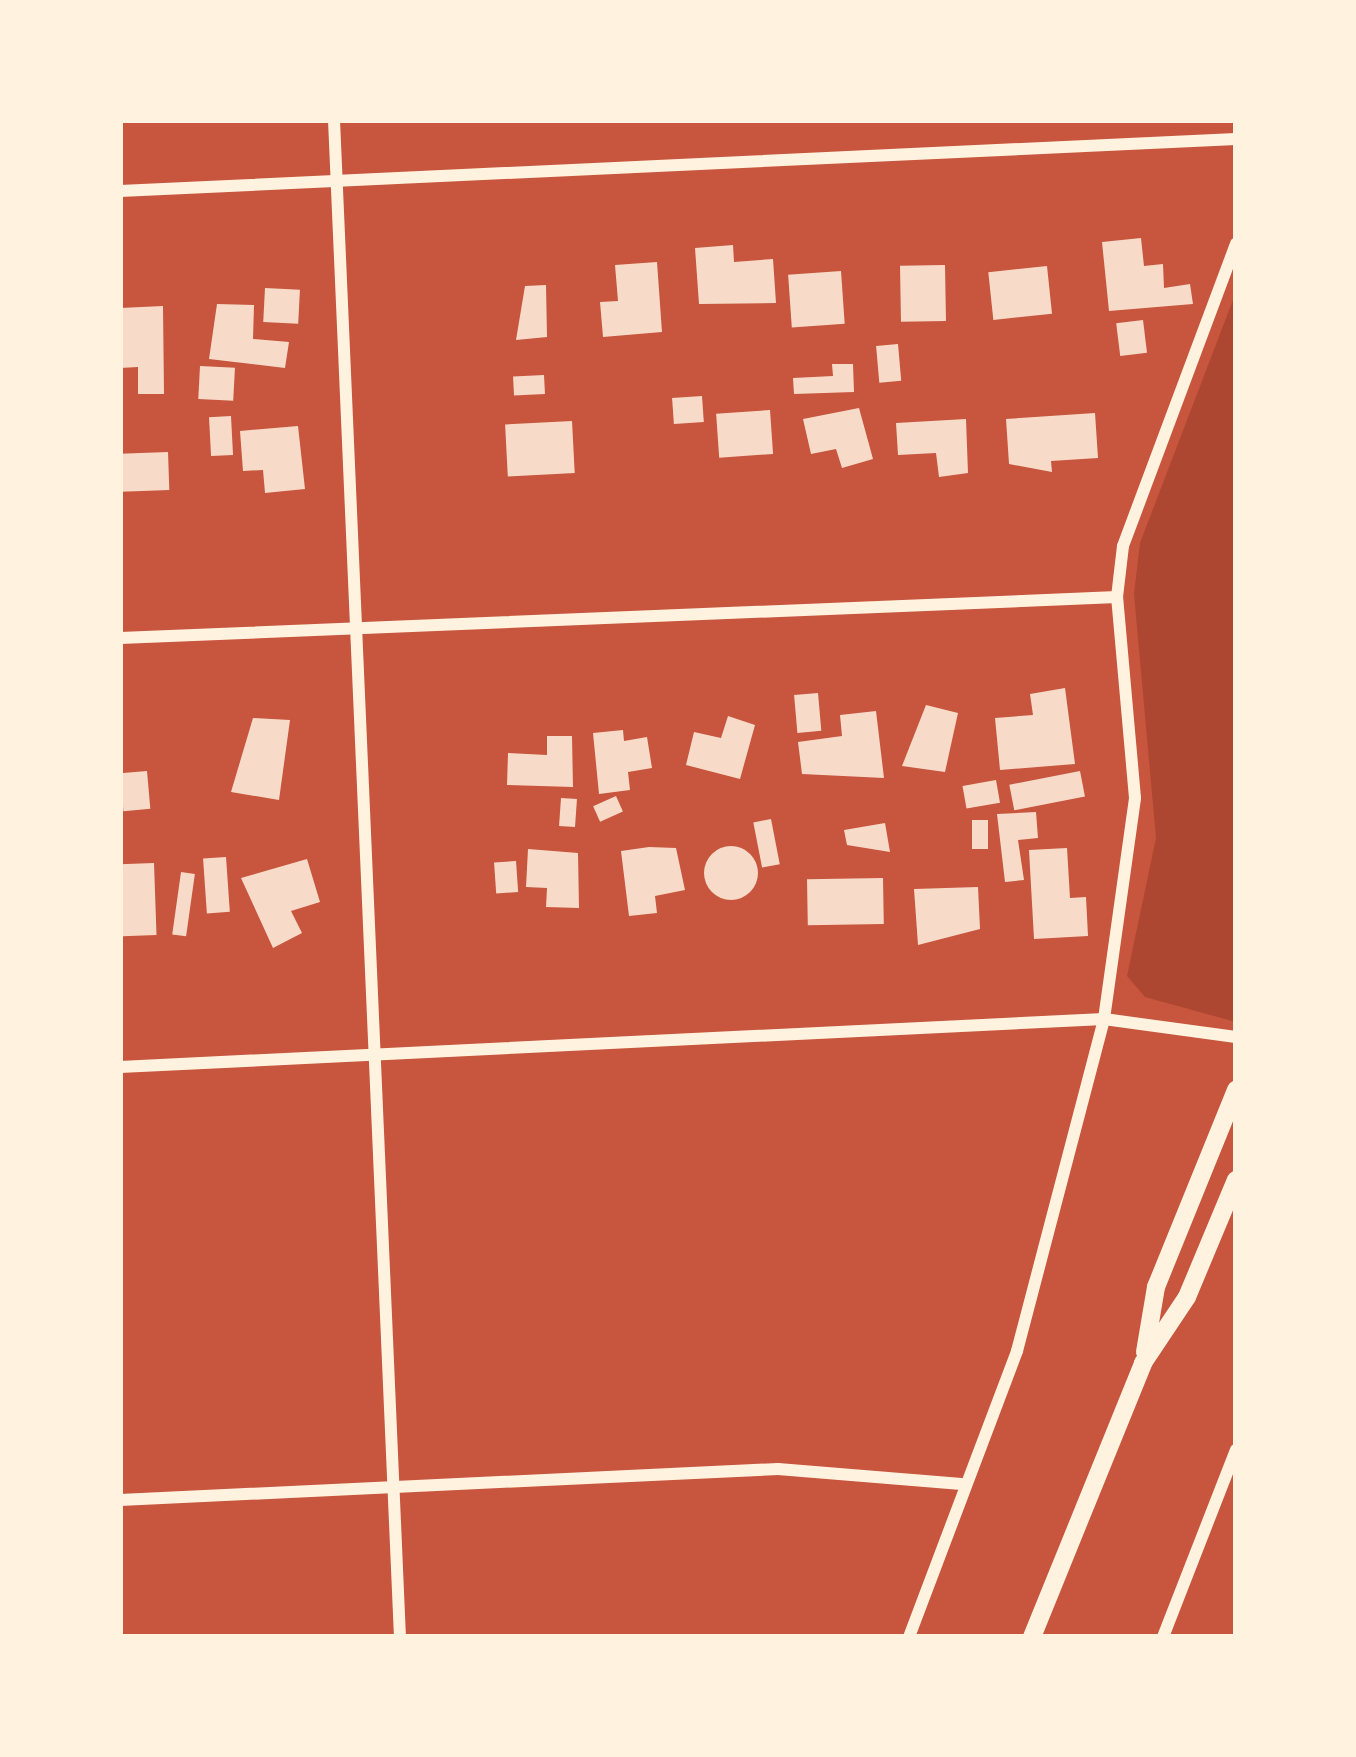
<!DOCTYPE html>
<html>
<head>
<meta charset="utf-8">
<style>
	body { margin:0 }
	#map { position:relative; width:1356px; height:1757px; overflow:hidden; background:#c8553d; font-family:"Crimson Pro",serif }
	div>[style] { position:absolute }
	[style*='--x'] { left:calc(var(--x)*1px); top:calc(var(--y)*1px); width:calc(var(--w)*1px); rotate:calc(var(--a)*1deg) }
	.green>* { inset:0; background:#ae4732 }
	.building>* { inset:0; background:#f7dbc8; transform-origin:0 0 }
	.round { border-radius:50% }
	.minor>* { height:12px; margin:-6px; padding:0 6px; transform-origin:6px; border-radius:6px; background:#fff3e0 }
	.secondary>* { height:18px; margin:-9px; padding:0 9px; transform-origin:9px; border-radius:9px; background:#fff3e0 }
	span { translate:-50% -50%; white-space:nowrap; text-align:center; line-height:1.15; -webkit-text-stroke:9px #fff3e0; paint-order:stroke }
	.frame { position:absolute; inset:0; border:123px solid #fff3e0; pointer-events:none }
</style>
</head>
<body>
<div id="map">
	<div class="green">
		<i style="clip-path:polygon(1236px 292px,1236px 1022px,1145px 997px,1127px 976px,1156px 838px,1134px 594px,1140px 543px)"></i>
	</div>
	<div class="building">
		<i style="clip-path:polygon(1141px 238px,1144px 266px,1163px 264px,1164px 288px,1190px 284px,1193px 304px,1109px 311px,1102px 242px)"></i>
		<i style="clip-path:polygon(733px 245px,734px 262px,773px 259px,776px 303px,699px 304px,695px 248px)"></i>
		<i style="clip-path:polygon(657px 262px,662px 332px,603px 337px,600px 302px,618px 301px,615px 265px)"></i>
		<i style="left:945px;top:265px;width:56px;height:45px;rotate:89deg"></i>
		<i style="left:1047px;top:266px;width:48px;height:59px;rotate:84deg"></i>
		<i style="left:841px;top:271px;width:53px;height:53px;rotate:86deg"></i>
		<i style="clip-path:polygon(546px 285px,547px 337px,516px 340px,525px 286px)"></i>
		<i style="left:265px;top:288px;width:35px;height:34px;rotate:3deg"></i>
		<i style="clip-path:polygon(217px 304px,254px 305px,253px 339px,289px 342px,285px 368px,209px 359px)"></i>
		<i style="clip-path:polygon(163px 306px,164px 394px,138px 394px,138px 367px,120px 368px,120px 308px)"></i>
		<i style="left:1143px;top:320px;width:33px;height:27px;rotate:83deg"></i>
		<i style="left:898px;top:344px;width:37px;height:22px;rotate:85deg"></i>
		<i style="clip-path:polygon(832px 364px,853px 364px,854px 392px,794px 394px,793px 378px,833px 376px)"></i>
		<i style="left:200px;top:366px;width:35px;height:33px;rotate:3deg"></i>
		<i style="left:544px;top:375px;width:19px;height:31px;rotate:87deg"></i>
		<i style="left:702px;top:396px;width:26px;height:30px;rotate:86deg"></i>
		<i style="clip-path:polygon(859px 408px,873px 459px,842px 468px,836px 449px,811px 454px,803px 419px)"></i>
		<i style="left:770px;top:410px;width:44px;height:54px;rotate:86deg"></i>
		<i style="clip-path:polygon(1095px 413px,1098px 458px,1051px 461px,1052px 472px,1009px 464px,1006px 419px)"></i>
		<i style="left:231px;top:416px;width:39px;height:22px;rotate:87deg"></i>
		<i style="clip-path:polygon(966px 419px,968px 473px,939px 477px,936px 453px,898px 455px,896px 423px)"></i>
		<i style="left:572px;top:421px;width:52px;height:67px;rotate:87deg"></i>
		<i style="clip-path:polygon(298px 426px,305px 489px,265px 493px,263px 470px,243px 471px,240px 431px)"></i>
		<i style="left:168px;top:452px;width:38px;height:48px;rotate:88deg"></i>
		<i style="clip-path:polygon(1065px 688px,1075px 764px,1000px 770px,995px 718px,1033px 715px,1030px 694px)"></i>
		<i style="left:818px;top:693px;width:38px;height:24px;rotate:85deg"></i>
		<i style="clip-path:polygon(926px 705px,958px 713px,945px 772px,902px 766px)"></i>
		<i style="clip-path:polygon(876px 711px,884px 778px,802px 774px,798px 742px,842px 736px,840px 715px)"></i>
		<i style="clip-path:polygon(728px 716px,755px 725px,740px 779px,686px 765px,694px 732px,721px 738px)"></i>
		<i style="clip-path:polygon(253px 718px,290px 720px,279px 800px,231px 792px)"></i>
		<i style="clip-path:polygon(623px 730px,624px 741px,647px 737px,652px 768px,628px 772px,630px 790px,599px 794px,593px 733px)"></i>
		<i style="clip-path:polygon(547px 736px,572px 736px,573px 787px,507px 785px,508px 753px,547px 755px)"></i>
		<i style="left:147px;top:771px;width:38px;height:27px;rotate:85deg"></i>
		<i style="left:1080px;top:771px;width:26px;height:72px;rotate:79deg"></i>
		<i style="left:996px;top:780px;width:23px;height:34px;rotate:80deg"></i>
		<i style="left:616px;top:796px;width:17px;height:25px;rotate:66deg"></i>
		<i style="left:561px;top:798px;width:16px;height:28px;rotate:4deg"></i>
		<i style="clip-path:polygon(1036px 812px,1038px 838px,1018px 840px,1024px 880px,1005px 882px,997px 814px)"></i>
		<i style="left:771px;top:819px;width:46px;height:18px;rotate:79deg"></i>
		<i style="left:972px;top:820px;width:16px;height:29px"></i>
		<i style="clip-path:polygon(885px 823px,890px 852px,847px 845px,844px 830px)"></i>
		<i class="round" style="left:704px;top:846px;width:54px;height:54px"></i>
		<i style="clip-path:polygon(649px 847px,676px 848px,685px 890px,655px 896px,657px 913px,629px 916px,621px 851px)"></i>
		<i style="clip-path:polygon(1067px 848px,1070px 898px,1086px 897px,1088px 936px,1034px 939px,1029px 850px)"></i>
		<i style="clip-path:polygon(528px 849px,578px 853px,579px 908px,546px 907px,547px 888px,526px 887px)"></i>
		<i style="left:226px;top:857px;width:55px;height:23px;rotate:86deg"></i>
		<i style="clip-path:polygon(307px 859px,320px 902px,291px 911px,302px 933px,273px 948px,241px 878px)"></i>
		<i style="left:516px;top:861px;width:31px;height:22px;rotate:86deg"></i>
		<i style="left:154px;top:863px;width:72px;height:34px;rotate:88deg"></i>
		<i style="left:181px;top:872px;width:14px;height:63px;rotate:8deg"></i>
		<i style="left:883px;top:878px;width:46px;height:76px;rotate:89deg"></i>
		<i style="clip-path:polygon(978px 887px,980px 929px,918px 945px,914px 889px)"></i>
	</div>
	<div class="minor">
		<i style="--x:334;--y:120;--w:1518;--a:87.51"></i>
		<i style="--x:120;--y:191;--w:1117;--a:-2.67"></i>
		<i style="--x:120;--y:638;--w:998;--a:-2.35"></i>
		<i style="--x:120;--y:1067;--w:985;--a:-2.79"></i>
		<i style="--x:1104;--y:1019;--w:133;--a:7.8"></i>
		<i style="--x:120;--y:1500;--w:659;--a:-2.7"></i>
		<i style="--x:778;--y:1469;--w:184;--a:4.7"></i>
		<i style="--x:909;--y:1637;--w:306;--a:-69.3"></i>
		<i style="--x:1017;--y:1351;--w:343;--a:-75.3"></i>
		<i style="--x:1104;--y:1019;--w:223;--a:-82"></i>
		<i style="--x:1135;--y:798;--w:202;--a:-95.1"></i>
		<i style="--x:1117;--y:597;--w:51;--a:-83.3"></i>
		<i style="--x:1123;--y:546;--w:323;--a:-69.5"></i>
		<i style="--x:1163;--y:1637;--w:201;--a:-68.7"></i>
	</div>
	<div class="secondary">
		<i style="--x:1145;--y:1352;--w:66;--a:-80.4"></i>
		<i style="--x:1156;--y:1287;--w:213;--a:-67.9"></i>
		<i style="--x:1032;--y:1637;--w:296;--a:-67.9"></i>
		<i style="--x:1143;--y:1363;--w:79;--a:-56.3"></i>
		<i style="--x:1187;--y:1297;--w:127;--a:-67.3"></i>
	</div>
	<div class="frame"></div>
</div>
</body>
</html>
